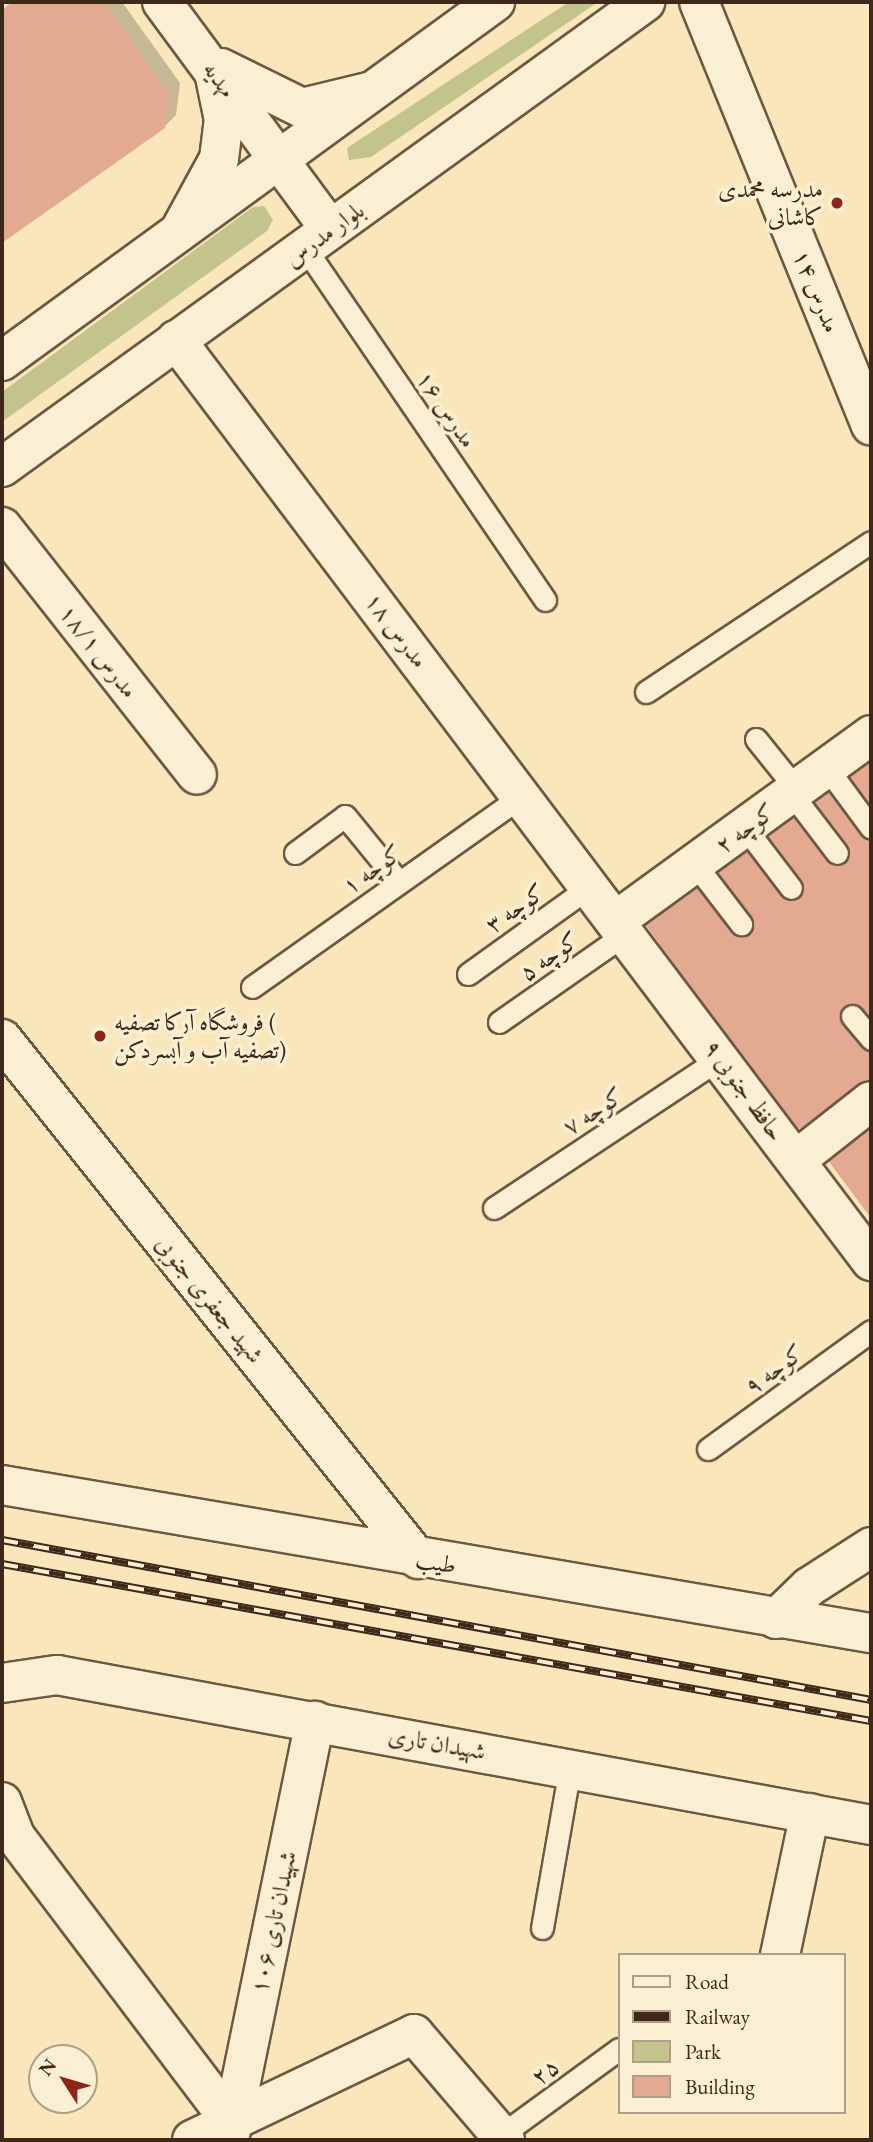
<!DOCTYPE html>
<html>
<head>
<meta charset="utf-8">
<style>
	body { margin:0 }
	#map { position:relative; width:873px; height:2142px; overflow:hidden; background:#f9e6bb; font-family:"EB Garamond",Amiri,serif }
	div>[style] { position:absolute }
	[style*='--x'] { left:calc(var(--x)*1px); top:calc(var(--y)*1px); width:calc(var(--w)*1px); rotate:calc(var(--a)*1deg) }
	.green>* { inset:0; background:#c3c38c }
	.shadow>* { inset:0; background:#0003 }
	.building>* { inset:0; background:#e3a991 }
	.roads { filter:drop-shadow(2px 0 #6d5842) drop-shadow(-2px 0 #6d5842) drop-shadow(0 2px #6d5842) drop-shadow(0 -2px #6d5842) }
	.service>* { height:21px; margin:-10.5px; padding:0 10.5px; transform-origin:10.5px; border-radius:10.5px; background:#fbefd3 }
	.minor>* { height:38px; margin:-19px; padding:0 19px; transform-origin:19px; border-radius:19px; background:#fbefd3 }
	.tertiary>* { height:38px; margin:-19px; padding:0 19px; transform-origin:19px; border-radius:19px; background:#fbefd3 }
	.secondary>* { height:38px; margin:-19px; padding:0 19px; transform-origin:19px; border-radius:19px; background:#fbefd3 }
	.rail>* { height:8px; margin-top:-4px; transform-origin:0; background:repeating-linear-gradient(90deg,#fbefd3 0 16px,#3e2819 0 32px); box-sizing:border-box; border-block:2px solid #3e2819 }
	.dots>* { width:19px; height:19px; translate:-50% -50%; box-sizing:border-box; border:4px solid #fbefd3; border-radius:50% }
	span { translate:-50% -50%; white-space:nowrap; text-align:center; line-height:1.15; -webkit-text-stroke:7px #fbefd3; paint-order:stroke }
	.street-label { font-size:24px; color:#3e2819 }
	.poi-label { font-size:24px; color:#3e2819 }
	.right { translate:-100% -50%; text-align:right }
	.left { translate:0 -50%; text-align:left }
	.frame { position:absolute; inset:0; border:4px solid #3e2819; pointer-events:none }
	.legend { position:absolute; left:618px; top:1953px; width:228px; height:161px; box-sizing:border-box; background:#fbefd3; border:2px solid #af9f89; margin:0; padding:9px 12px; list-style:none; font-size:21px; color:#3e2819 }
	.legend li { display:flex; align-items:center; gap:14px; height:35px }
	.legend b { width:35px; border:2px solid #af9f89 }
	.north { position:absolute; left:28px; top:2044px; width:70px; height:70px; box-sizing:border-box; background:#fbefd3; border:2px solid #af9f89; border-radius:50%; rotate:307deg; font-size:19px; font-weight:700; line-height:28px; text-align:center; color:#3e2819 }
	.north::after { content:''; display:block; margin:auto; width:24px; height:32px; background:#8f2418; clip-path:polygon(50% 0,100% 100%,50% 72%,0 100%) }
</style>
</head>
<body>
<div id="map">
	<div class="green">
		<i style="clip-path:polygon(569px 2px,598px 2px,371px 157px,349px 160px,347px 148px)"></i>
		<i style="clip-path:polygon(264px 206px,273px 220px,267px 231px,2px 422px,2px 392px,253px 207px)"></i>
	</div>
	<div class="shadow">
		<i style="clip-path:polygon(13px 2px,122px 2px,180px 83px,176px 115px,164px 127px,2px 242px,2px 11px)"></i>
		<i style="clip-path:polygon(871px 750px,871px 1085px,647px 923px)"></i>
	</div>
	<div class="building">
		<i style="clip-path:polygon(12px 2px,103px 2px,170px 95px,165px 128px,2px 243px,2px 10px)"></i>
		<i style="clip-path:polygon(871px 752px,871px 819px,839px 774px)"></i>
		<i style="clip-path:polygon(829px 780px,871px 837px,871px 1087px,806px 1129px,794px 1128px,645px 924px,650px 911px)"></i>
		<i style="clip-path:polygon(871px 1121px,871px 1218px,824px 1155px)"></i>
	</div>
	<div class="roads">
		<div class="service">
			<i style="--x:305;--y:248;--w:426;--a:55.7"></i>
			<i style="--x:646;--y:692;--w:270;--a:-33.7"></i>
			<i style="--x:756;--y:739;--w:65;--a:51.2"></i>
			<i style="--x:827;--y:768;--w:74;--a:53.7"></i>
			<i style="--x:792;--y:794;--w:74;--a:52.7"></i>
			<i style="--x:746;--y:829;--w:74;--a:52.7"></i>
			<i style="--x:295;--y:853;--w:62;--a:-36.5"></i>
			<i style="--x:345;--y:816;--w:85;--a:50.7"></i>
			<i style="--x:695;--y:864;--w:76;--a:52.5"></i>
			<i style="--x:468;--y:974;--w:153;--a:-35.7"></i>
			<i style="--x:252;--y:987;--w:332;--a:-35.3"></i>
			<i style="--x:852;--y:1016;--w:30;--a:50"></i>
			<i style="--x:499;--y:1022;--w:157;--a:-34.9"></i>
			<i style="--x:494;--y:1208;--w:272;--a:-33.5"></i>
			<i style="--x:708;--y:1449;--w:201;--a:-35.9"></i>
			<i style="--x:542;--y:1928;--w:163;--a:-80.1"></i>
			<i style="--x:501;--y:2135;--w:146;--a:-36.1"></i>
		</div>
		<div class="minor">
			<i style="--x:699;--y:2;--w:457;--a:67.9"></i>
			<i style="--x:176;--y:340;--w:1154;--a:52.96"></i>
			<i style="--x:2;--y:527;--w:315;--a:51.8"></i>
			<i style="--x:618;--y:919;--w:313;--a:-36"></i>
			<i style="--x:2;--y:1039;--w:666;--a:51.34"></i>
			<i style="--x:796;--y:1160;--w:95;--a:-38.2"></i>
			<i style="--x:776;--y:1619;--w:46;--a:-44.1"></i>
			<i style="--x:809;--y:1587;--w:74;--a:-32.8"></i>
			<i style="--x:780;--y:1955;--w:145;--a:-78.1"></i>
			<i style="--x:192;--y:2140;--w:246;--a:-25.5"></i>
			<i style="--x:414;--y:2034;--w:140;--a:49.4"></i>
			<i style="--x:229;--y:2140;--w:428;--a:-78.4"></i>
		</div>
		<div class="tertiary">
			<i style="--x:162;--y:2;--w:282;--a:53.5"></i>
			<i style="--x:221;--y:68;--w:90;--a:26.3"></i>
			<i style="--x:302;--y:108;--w:68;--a:-13.6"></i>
			<i style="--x:179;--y:232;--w:83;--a:-61.3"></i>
			<i style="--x:219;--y:159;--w:39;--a:-83"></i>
			<i style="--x:224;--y:120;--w:44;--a:-101.8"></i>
			<i style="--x:2;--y:1485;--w:882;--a:9.67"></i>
			<i style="--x:2;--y:1683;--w:56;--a:-8.3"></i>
			<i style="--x:57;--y:1675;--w:828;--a:10.44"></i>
			<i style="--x:2;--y:1802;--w:36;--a:69"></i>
			<i style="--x:15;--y:1836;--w:358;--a:52.9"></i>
		</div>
		<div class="secondary">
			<i style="--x:2;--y:361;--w:610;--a:-36.06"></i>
			<i style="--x:2;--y:467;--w:794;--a:-35.87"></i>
		</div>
	</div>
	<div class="rail">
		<i style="--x:2;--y:1540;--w:884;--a:10.43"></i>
		<i style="--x:2;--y:1564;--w:883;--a:10.24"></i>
	</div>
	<div class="dots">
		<i style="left:837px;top:203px;background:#8f2418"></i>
		<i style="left:100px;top:1036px;background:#8f2418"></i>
	</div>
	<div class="street-label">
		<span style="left:220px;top:79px;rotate:54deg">مهدیه</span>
		<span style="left:324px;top:234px;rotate:-36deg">بلوار مدرس</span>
		<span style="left:817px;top:291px;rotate:68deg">مدرس ۱۴</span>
		<span style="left:447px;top:409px;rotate:56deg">مدرس ۱۶</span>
		<span style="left:397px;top:630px;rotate:53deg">مدرس ۱۸</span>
		<span style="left:99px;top:651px;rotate:52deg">مدرس ۱۸/۱</span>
		<span style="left:745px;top:828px;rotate:-36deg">کوچه ۲</span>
		<span style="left:372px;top:869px;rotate:-35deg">کوچه ۱</span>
		<span style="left:515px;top:908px;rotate:-35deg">کوچه ۳</span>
		<span style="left:549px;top:956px;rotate:-35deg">کوچه ۵</span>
		<span style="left:745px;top:1090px;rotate:54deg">حافظ جنوبی ۹</span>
		<span style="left:593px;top:1111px;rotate:-33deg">کوچه ۷</span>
		<span style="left:210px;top:1299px;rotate:51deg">شهید جعفری جنوبی</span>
		<span style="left:774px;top:1369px;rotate:-36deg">کوچه ۹</span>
		<span style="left:436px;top:1562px;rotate:10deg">طیب</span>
		<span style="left:437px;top:1743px;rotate:10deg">شهیدان تاری</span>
		<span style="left:273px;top:1922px;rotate:-78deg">شهیدان تاری ۱۰۶</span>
		<span style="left:545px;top:2071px;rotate:-36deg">۲۵</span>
	</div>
	<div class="poi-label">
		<span class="right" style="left:823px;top:203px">مدرسه محمدی<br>کاشانی</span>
		<span class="left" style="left:114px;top:1036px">فروشگاه آرکا تصفیه (<br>تصفیه آب و آبسردکن)</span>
	</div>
	<div class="frame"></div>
	<ul class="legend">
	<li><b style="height:9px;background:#fbefd3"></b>Road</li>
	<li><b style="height:9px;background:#3e2819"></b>Railway</li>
	<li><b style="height:19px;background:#c3c38c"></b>Park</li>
	<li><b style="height:19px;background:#e3a991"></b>Building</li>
	</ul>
	<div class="north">N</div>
</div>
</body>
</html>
